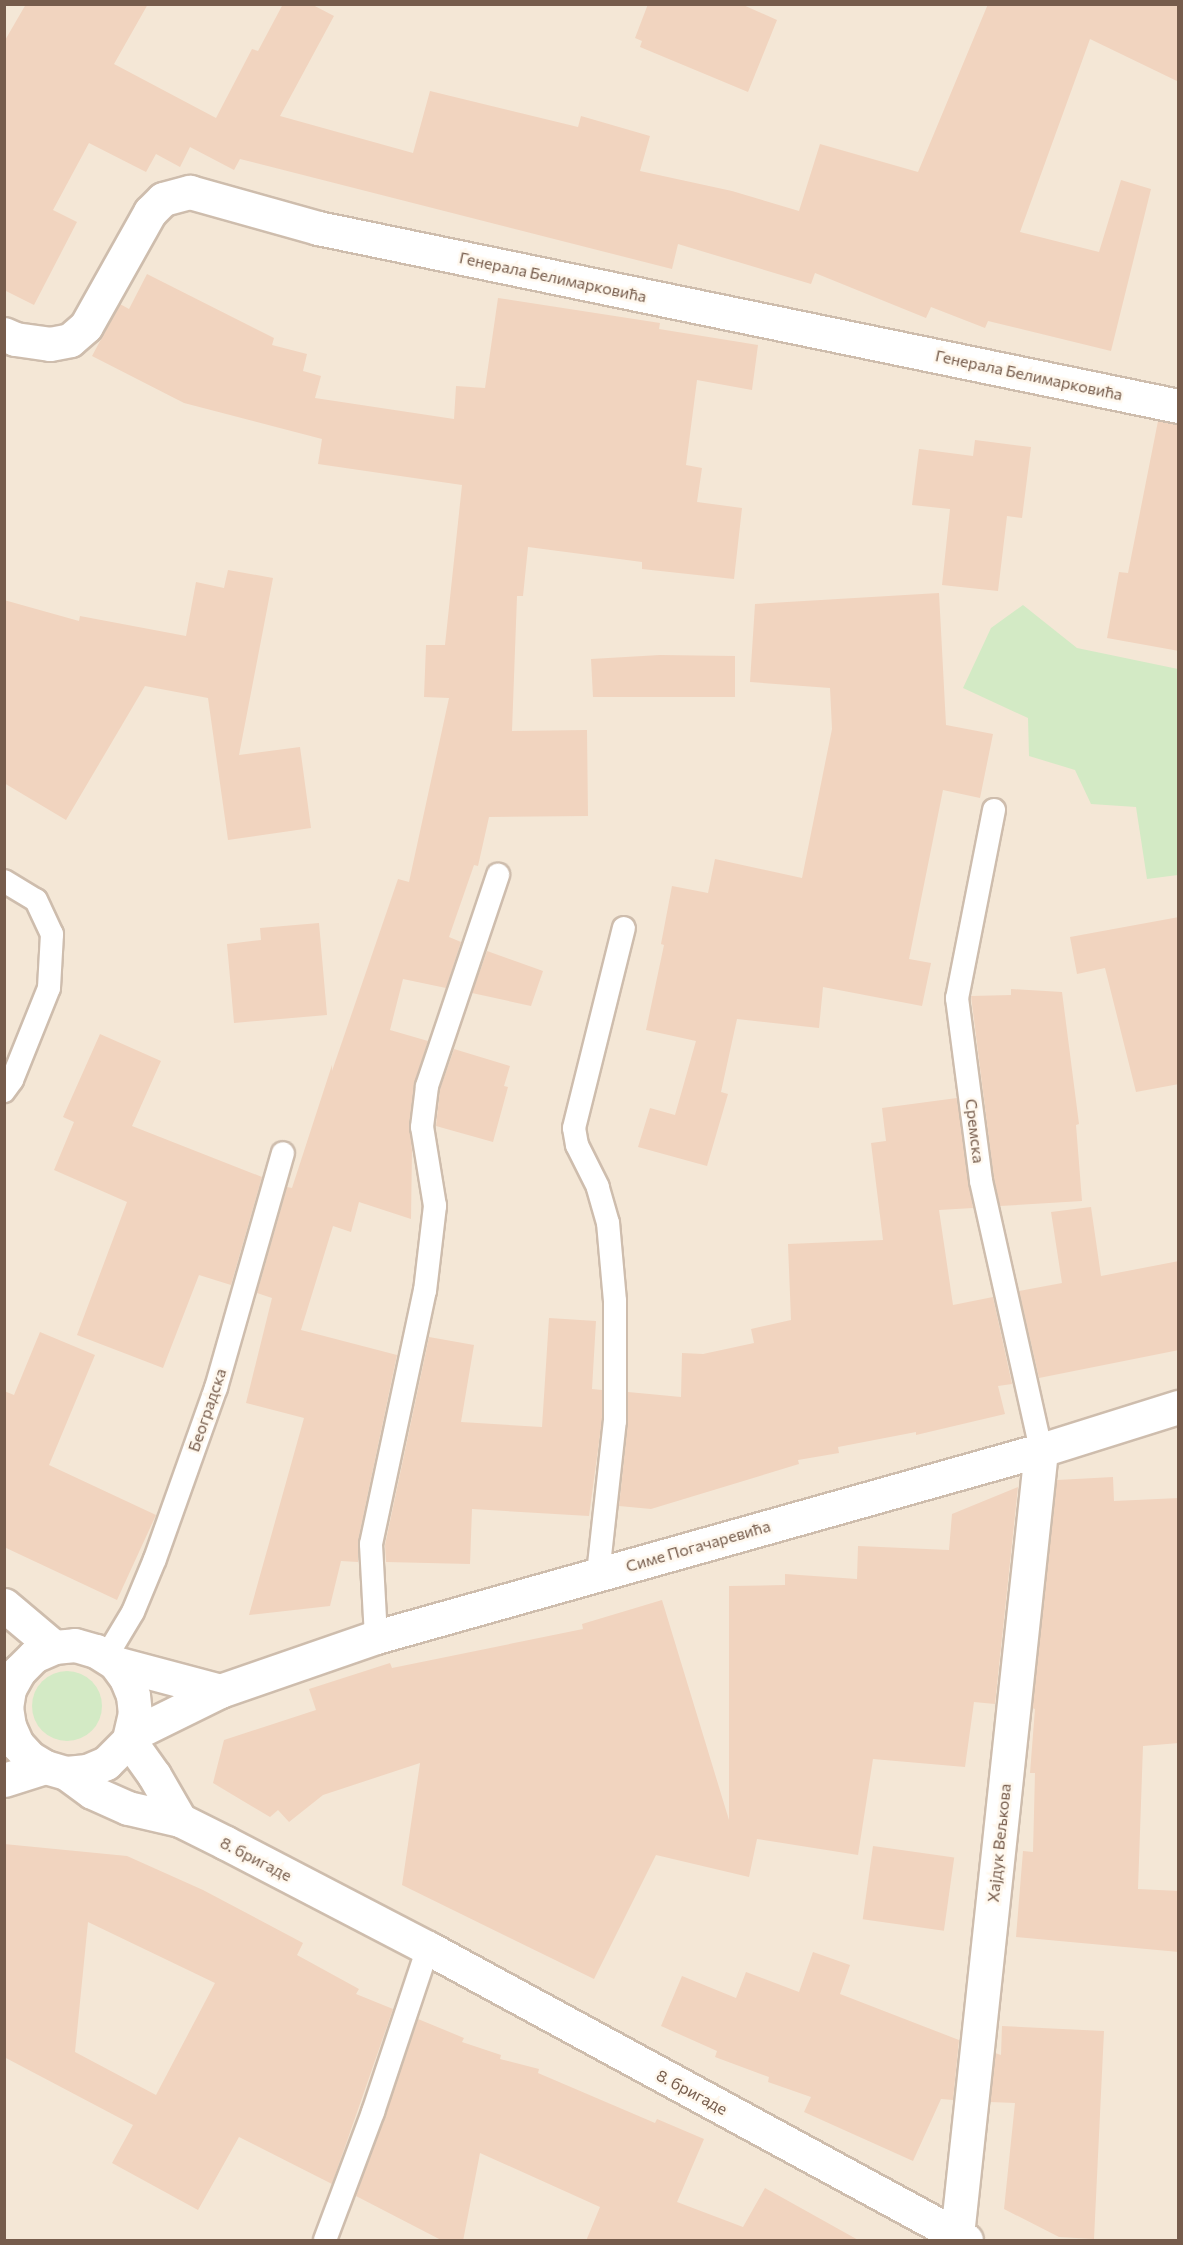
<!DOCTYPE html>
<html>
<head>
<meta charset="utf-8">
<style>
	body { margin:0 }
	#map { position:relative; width:1183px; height:2245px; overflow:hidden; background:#fcf5e7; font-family:Commissioner,sans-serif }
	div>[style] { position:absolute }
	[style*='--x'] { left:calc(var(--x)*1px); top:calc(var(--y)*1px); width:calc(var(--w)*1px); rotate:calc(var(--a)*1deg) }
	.residential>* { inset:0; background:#f4e7d6; transform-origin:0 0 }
	.green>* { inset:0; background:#d3eac5 }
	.round { border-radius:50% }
	.building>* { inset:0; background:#f1d4bf; transform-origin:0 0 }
	.roads { filter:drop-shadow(2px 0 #cebdad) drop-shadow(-2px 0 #cebdad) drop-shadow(0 2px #cebdad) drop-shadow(0 -2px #cebdad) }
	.lane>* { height:22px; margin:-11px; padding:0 11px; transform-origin:11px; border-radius:11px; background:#fff }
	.street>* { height:33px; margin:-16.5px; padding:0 16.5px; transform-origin:16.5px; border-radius:16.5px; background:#fff }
	.secondary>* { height:33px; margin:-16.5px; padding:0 16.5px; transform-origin:16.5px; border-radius:16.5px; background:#fff }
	span { translate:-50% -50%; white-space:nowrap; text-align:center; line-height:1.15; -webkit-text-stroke:5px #fff8ee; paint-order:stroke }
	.street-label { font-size:16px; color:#765c4c }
	.frame { position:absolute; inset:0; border:6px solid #765c4c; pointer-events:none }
</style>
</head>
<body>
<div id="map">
	<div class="residential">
		<i style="left:5px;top:5px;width:1173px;height:2235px"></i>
	</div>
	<div class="green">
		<i style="clip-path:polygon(1023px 605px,1077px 648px,1178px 669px,1178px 875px,1147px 879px,1136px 807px,1091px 804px,1075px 770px,1029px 756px,1028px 718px,963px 688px,991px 628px)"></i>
		<i class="round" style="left:32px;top:1671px;width:70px;height:70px"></i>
	</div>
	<div class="building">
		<i style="clip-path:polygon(26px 4px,148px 4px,114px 64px,216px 118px,252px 49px,258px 51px,283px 4px,311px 4px,334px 16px,280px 116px,413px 153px,430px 91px,578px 127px,581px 116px,650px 136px,640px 171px,732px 191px,799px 211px,820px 144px,918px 172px,988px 4px,1179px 4px,1179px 82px,1090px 39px,1020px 232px,1099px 252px,1121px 180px,1151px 189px,1111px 351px,988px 321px,985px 328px,931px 307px,926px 318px,815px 273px,811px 284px,678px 244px,672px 269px,240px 159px,234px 170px,190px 147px,180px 167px,156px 154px,146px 172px,89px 143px,53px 210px,77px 222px,34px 305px,4px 290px,4px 42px)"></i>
		<i style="clip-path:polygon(648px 4px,741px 4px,777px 20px,748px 92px,640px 47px,642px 41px,635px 38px)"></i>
		<i style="clip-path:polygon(147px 274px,274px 338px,272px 345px,307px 354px,303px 371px,321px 376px,315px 398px,454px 419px,456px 386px,485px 388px,498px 298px,660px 323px,659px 329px,758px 345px,752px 390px,697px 380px,686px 465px,702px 468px,697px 502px,742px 508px,734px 579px,642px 569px,642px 562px,528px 547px,523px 596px,517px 596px,512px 731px,587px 730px,588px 816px,489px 817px,478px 866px,474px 865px,449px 937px,461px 942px,446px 988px,403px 979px,390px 1030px,428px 1041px,414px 1084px,409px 1125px,412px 1150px,411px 1219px,359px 1202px,351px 1232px,333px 1226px,301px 1330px,397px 1355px,358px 1541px,358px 1562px,341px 1561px,330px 1606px,249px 1615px,304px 1418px,246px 1403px,272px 1298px,257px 1293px,287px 1187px,292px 1188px,332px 1065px,332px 1071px,398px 879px,409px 882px,449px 698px,424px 697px,426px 645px,445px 645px,462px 485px,318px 464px,322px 439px,184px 403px,92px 356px,120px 304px,129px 309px)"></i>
		<i style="clip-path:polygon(1158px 421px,1179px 424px,1179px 651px,1107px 638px,1119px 572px,1128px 573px)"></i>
		<i style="clip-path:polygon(975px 440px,1031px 447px,1022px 518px,1007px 516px,998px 591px,942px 585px,950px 509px,912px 505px,919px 449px,973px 456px)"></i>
		<i style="clip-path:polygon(228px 570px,273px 578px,239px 755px,300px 747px,311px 828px,228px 840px,208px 698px,145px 686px,66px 820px,4px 783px,4px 600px,79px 621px,80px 616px,186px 636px,196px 582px,224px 588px)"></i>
		<i style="clip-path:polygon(939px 593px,946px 725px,993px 734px,980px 798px,943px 790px,909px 959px,931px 963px,922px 1006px,823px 987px,819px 1028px,737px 1019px,721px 1092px,728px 1094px,707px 1166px,638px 1147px,650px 1108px,675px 1115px,696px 1041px,646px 1030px,664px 945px,661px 944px,672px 886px,708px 893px,715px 859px,802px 878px,832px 729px,830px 688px,750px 682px,755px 604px)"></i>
		<i style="clip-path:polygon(660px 655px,735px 656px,735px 697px,593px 697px,591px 659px)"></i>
		<i style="clip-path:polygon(1179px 917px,1179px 1084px,1136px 1092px,1105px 968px,1077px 974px,1070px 937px)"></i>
		<i style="clip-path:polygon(319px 923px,327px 1015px,234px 1023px,227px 944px,261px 940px,260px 928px)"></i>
		<i style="clip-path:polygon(487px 951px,543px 971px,531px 1006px,472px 993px)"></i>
		<i style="clip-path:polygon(1011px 989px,1062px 992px,1079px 1124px,1076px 1125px,1082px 1201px,1000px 1206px,994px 1179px,971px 996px,1011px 995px)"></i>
		<i style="clip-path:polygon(100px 1034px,161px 1061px,132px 1126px,262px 1177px,231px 1285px,199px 1275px,163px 1368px,77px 1335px,127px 1202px,54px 1170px,74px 1122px,63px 1117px)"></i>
		<i style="clip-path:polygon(454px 1049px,510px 1066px,504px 1086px,508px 1087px,493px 1142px,436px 1126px,440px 1089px)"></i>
		<i style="clip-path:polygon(957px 1098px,973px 1208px,939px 1210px,953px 1305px,993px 1297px,1012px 1384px,998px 1386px,1005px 1414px,916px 1435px,916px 1432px,838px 1447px,839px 1453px,798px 1460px,799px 1464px,651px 1509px,619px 1506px,628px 1422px,628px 1392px,681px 1397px,682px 1353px,703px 1354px,754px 1343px,751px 1329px,791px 1320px,788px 1244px,883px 1240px,871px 1143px,886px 1141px,882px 1108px)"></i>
		<i style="clip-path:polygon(1091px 1207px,1101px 1276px,1179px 1261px,1179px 1350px,1039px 1378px,1019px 1291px,1062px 1283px,1051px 1212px)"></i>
		<i style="clip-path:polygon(549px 1318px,596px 1321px,592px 1389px,602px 1390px,602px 1420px,589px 1516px,472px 1509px,470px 1564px,386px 1562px,385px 1545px,429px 1337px,474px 1345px,461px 1422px,542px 1427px)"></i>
		<i style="clip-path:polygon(40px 1332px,95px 1355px,49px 1465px,156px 1515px,117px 1600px,4px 1547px,4px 1391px,14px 1395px)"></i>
		<i style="clip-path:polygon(1113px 1477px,1114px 1501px,1179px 1498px,1179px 1743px,1143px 1746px,1138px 1889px,1179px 1891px,1179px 1952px,1016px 1937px,1023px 1851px,1033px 1852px,1035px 1773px,1030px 1773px,1035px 1709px,1032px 1708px,1057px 1480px)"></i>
		<i style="clip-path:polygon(1018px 1487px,995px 1704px,974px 1702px,965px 1767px,873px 1759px,858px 1855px,757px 1839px,749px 1877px,656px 1855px,594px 1979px,402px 1885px,420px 1763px,323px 1795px,289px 1822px,278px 1810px,270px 1817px,213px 1783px,224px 1740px,316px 1710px,309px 1689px,390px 1663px,392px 1668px,583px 1629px,582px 1624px,662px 1600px,729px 1820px,729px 1586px,785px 1585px,785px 1574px,857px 1579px,858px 1546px,949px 1550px,952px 1514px)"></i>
		<i style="clip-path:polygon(evenodd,4px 1844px,127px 1856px,203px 1890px,303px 1943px,297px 1955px,359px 1989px,356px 1994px,393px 2009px,332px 2184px,239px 2137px,198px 2210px,112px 2163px,133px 2125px,4px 2057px,4px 1844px,88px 1922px,215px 1983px,156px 2095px,75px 2052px,88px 1922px)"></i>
		<i style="left:873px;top:1846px;width:82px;height:74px;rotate:8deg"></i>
		<i style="clip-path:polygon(813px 1952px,850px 1965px,840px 1994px,959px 2040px,953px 2100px,941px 2099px,913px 2161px,804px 2112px,811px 2097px,768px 2082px,769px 2077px,715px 2057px,717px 2051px,661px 2026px,682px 1976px,736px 1998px,746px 1972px,799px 1992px)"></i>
		<i style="clip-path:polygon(418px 2019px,464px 2038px,462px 2042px,501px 2055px,500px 2059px,539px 2069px,538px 2073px,655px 2123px,657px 2119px,704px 2139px,677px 2202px,743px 2227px,765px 2188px,860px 2241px,586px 2241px,600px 2207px,480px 2153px,463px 2241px,443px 2241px,356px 2196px)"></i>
		<i style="clip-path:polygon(1002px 2026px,1104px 2031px,1094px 2239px,1059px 2237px,1004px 2209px,1015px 2103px,990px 2102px,995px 2053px,1001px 2055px)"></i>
	</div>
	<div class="roads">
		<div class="lane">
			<i style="--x:994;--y:810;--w:192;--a:101.1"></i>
			<i style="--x:957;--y:998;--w:185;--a:82.5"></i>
			<i style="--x:981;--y:1181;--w:276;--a:77.4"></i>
			<i style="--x:4;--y:881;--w:37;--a:31"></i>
			<i style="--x:36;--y:900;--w:38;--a:65"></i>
			<i style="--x:52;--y:934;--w:54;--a:93.2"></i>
			<i style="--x:49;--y:988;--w:99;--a:111.9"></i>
			<i style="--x:12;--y:1080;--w:14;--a:126"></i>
			<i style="--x:598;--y:1574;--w:154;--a:-83.7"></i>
			<i style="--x:615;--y:1421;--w:120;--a:-90"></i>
			<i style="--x:615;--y:1301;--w:78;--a:-95.1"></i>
			<i style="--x:608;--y:1223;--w:37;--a:-106"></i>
			<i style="--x:598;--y:1187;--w:47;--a:-116.6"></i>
			<i style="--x:577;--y:1145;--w:17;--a:-100"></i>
			<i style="--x:574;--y:1128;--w:206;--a:-76"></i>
			<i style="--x:376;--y:1637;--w:93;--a:-93.1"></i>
			<i style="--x:371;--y:1544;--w:259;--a:-78"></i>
			<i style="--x:425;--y:1291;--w:86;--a:-83.3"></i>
			<i style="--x:435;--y:1206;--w:80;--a:-99.3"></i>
			<i style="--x:422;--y:1127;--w:41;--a:-83"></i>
			<i style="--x:427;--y:1086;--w:223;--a:-71.4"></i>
			<i style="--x:106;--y:1657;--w:52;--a:-59"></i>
			<i style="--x:133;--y:1612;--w:57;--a:-67.5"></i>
			<i style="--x:155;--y:1559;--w:182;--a:-70.4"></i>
			<i style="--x:216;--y:1388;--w:244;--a:-74.1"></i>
			<i style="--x:325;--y:2240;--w:137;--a:-69.4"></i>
			<i style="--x:373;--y:2112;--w:173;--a:-71.5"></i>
		</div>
		<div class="street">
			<i style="--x:4;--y:334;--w:12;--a:24"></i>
			<i style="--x:15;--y:339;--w:35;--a:8"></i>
			<i style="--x:50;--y:344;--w:20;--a:-11"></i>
			<i style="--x:70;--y:340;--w:21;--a:-41"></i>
			<i style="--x:86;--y:326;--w:131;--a:-60.7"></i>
			<i style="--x:150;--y:212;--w:18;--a:-45"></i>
			<i style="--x:163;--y:199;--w:28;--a:-15"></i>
			<i style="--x:190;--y:192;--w:133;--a:15.7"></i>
			<i style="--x:318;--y:228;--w:878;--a:11.69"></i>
			<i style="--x:957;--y:2235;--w:789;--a:-83.89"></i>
		</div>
		<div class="secondary">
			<i style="--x:4;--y:1605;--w:65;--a:40"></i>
			<i style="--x:75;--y:1645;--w:22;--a:16"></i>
			<i style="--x:96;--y:1651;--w:22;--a:32"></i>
			<i style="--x:115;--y:1663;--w:19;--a:54"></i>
			<i style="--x:126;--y:1678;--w:18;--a:68"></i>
			<i style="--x:133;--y:1695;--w:18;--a:84"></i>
			<i style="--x:135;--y:1713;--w:28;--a:103"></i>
			<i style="--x:129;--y:1740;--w:33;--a:135"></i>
			<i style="--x:106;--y:1763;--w:21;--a:157"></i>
			<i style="--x:87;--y:1771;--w:21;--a:175"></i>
			<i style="--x:66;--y:1773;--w:22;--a:-164"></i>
			<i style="--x:45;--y:1767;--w:17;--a:-149"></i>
			<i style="--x:30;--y:1758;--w:19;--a:-133"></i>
			<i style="--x:17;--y:1744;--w:20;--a:-114"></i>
			<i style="--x:9;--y:1726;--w:18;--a:-99"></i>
			<i style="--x:6;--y:1708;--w:19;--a:-81"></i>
			<i style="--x:9;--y:1689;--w:21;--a:-61"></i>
			<i style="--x:19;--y:1671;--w:21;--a:-45"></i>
			<i style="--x:34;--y:1656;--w:22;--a:-24"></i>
			<i style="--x:54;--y:1647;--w:21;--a:-5"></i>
			<i style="--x:115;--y:1663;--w:109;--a:14.9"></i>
			<i style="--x:131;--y:1735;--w:99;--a:-26.3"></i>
			<i style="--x:220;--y:1691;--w:165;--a:-19.1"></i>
			<i style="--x:376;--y:1637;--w:691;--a:-15.71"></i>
			<i style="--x:1041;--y:1450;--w:144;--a:-17.4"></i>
			<i style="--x:129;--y:1740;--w:43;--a:54.5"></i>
			<i style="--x:154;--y:1775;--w:52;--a:60"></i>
			<i style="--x:66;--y:1773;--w:32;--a:36"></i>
			<i style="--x:92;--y:1792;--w:39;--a:24"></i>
			<i style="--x:128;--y:1808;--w:53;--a:13"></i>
			<i style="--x:180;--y:1820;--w:51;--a:26.6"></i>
			<i style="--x:226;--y:1843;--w:228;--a:27.5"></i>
			<i style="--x:428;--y:1948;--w:612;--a:28.49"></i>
			<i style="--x:4;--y:1780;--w:43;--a:-17.6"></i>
		</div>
	</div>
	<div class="street-label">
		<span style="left:553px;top:277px;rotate:12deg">Генерала Белимарковића</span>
		<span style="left:1029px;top:375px;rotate:12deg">Генерала Белимарковића</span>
		<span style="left:975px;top:1131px;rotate:83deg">Сремска</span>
		<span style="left:207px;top:1410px;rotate:-71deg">Београдска</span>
		<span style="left:698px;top:1546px;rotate:-16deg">Симе Погачаревића</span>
		<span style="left:999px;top:1843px;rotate:-84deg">Хајдук Вељкова</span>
		<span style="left:256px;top:1859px;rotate:27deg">8. бригаде</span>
		<span style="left:692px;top:2092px;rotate:28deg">8. бригаде</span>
	</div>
	<div class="frame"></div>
</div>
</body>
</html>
